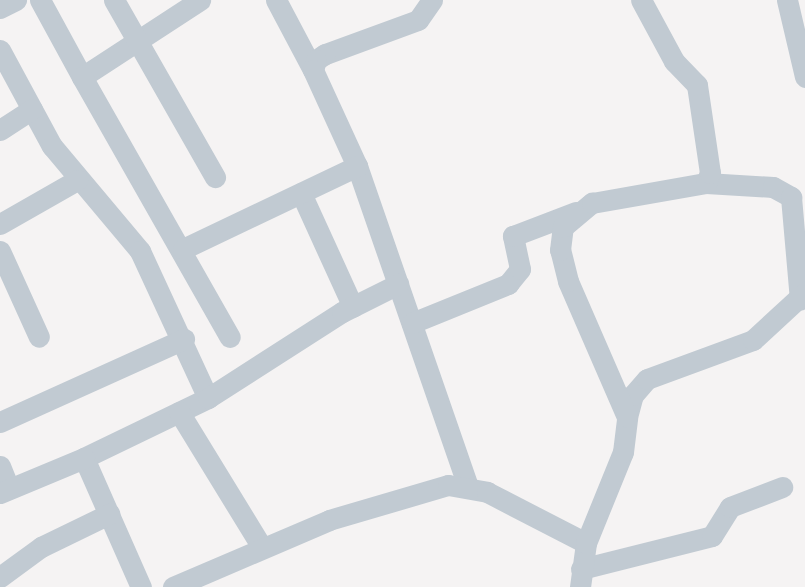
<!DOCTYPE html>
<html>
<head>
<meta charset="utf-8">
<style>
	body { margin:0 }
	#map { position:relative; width:805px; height:587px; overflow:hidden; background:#f5f3f3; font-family:"Exo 2",sans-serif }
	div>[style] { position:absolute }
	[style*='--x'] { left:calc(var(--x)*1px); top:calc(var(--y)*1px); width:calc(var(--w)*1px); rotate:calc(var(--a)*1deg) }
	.minor>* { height:21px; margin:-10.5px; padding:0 10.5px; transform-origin:10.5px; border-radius:10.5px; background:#c1cad2 }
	span { translate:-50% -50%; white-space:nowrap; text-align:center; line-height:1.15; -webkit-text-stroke:4.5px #fff; paint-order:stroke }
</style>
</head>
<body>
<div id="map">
	<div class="minor">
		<i style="--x:40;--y:0;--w:88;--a:61.4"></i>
		<i style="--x:82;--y:77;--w:141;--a:-33.1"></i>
		<i style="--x:114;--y:0;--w:204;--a:60.3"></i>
		<i style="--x:276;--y:0;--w:79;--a:62.1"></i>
		<i style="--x:432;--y:0;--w:24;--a:125"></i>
		<i style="--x:418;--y:20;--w:99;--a:159.9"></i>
		<i style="--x:325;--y:54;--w:11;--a:146"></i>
		<i style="--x:316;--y:60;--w:10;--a:107"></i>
		<i style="--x:313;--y:70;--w:106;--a:65.4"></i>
		<i style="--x:357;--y:166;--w:339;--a:70.9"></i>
		<i style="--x:787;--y:0;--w:79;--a:76.8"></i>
		<i style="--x:0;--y:8;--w:18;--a:-27"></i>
		<i style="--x:0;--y:50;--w:109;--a:61.6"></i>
		<i style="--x:52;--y:146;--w:137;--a:50"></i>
		<i style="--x:140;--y:251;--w:162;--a:65.2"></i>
		<i style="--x:208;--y:398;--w:138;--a:154.2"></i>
		<i style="--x:84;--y:458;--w:141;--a:66.2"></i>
		<i style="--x:82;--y:77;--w:299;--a:60.4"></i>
		<i style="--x:0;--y:130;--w:38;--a:-33"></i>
		<i style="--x:706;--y:183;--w:67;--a:3.4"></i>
		<i style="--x:773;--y:187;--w:21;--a:29"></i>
		<i style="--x:791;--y:197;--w:103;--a:85"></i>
		<i style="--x:301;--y:193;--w:125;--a:65.5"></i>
		<i style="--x:0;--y:224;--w:89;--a:-29.7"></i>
		<i style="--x:183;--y:249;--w:193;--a:-25.5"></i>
		<i style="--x:0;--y:251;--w:94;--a:65.6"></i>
		<i style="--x:412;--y:323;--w:104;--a:-22.1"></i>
		<i style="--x:508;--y:284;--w:19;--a:-51"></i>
		<i style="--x:520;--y:269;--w:34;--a:-102"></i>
		<i style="--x:513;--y:236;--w:67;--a:-20.9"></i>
		<i style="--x:208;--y:398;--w:159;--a:-32.7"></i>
		<i style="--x:342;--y:312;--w:63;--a:-26.6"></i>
		<i style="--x:179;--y:412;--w:157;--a:58.5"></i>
		<i style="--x:627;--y:417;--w:23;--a:-75"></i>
		<i style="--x:633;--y:395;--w:21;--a:-49"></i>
		<i style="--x:647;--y:379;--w:113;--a:-20.2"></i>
		<i style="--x:753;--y:340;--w:71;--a:-42.7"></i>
		<i style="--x:0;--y:422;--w:202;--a:-24.3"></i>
		<i style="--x:0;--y:466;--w:22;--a:68"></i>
		<i style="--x:0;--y:493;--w:91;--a:-22.6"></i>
		<i style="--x:581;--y:569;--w:135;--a:-14.1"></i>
		<i style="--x:712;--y:536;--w:34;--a:-58"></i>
		<i style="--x:730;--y:507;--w:56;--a:-21"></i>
		<i style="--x:0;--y:577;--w:51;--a:-36.2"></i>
		<i style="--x:41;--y:547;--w:76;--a:-25.9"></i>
		<i style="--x:173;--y:587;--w:170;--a:-23.2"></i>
		<i style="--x:329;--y:520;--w:124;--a:-16.4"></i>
		<i style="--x:448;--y:485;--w:40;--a:10"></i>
		<i style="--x:487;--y:492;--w:111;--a:27.3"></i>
		<i style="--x:580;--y:587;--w:44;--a:-82.2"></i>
		<i style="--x:586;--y:543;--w:98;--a:-67.9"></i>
		<i style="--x:623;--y:452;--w:35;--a:-83"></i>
		<i style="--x:627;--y:417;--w:148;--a:-113.5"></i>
		<i style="--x:568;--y:281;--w:32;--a:-104"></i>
		<i style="--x:560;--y:250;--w:23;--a:-83"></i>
		<i style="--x:563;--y:227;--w:38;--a:-40"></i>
		<i style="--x:592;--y:203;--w:116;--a:-10"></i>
		<i style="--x:706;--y:183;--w:11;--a:-68"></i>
		<i style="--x:710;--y:173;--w:89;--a:-98.4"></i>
		<i style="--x:697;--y:85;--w:33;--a:-134"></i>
		<i style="--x:674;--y:61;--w:69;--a:-118.4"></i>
	</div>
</div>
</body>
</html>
